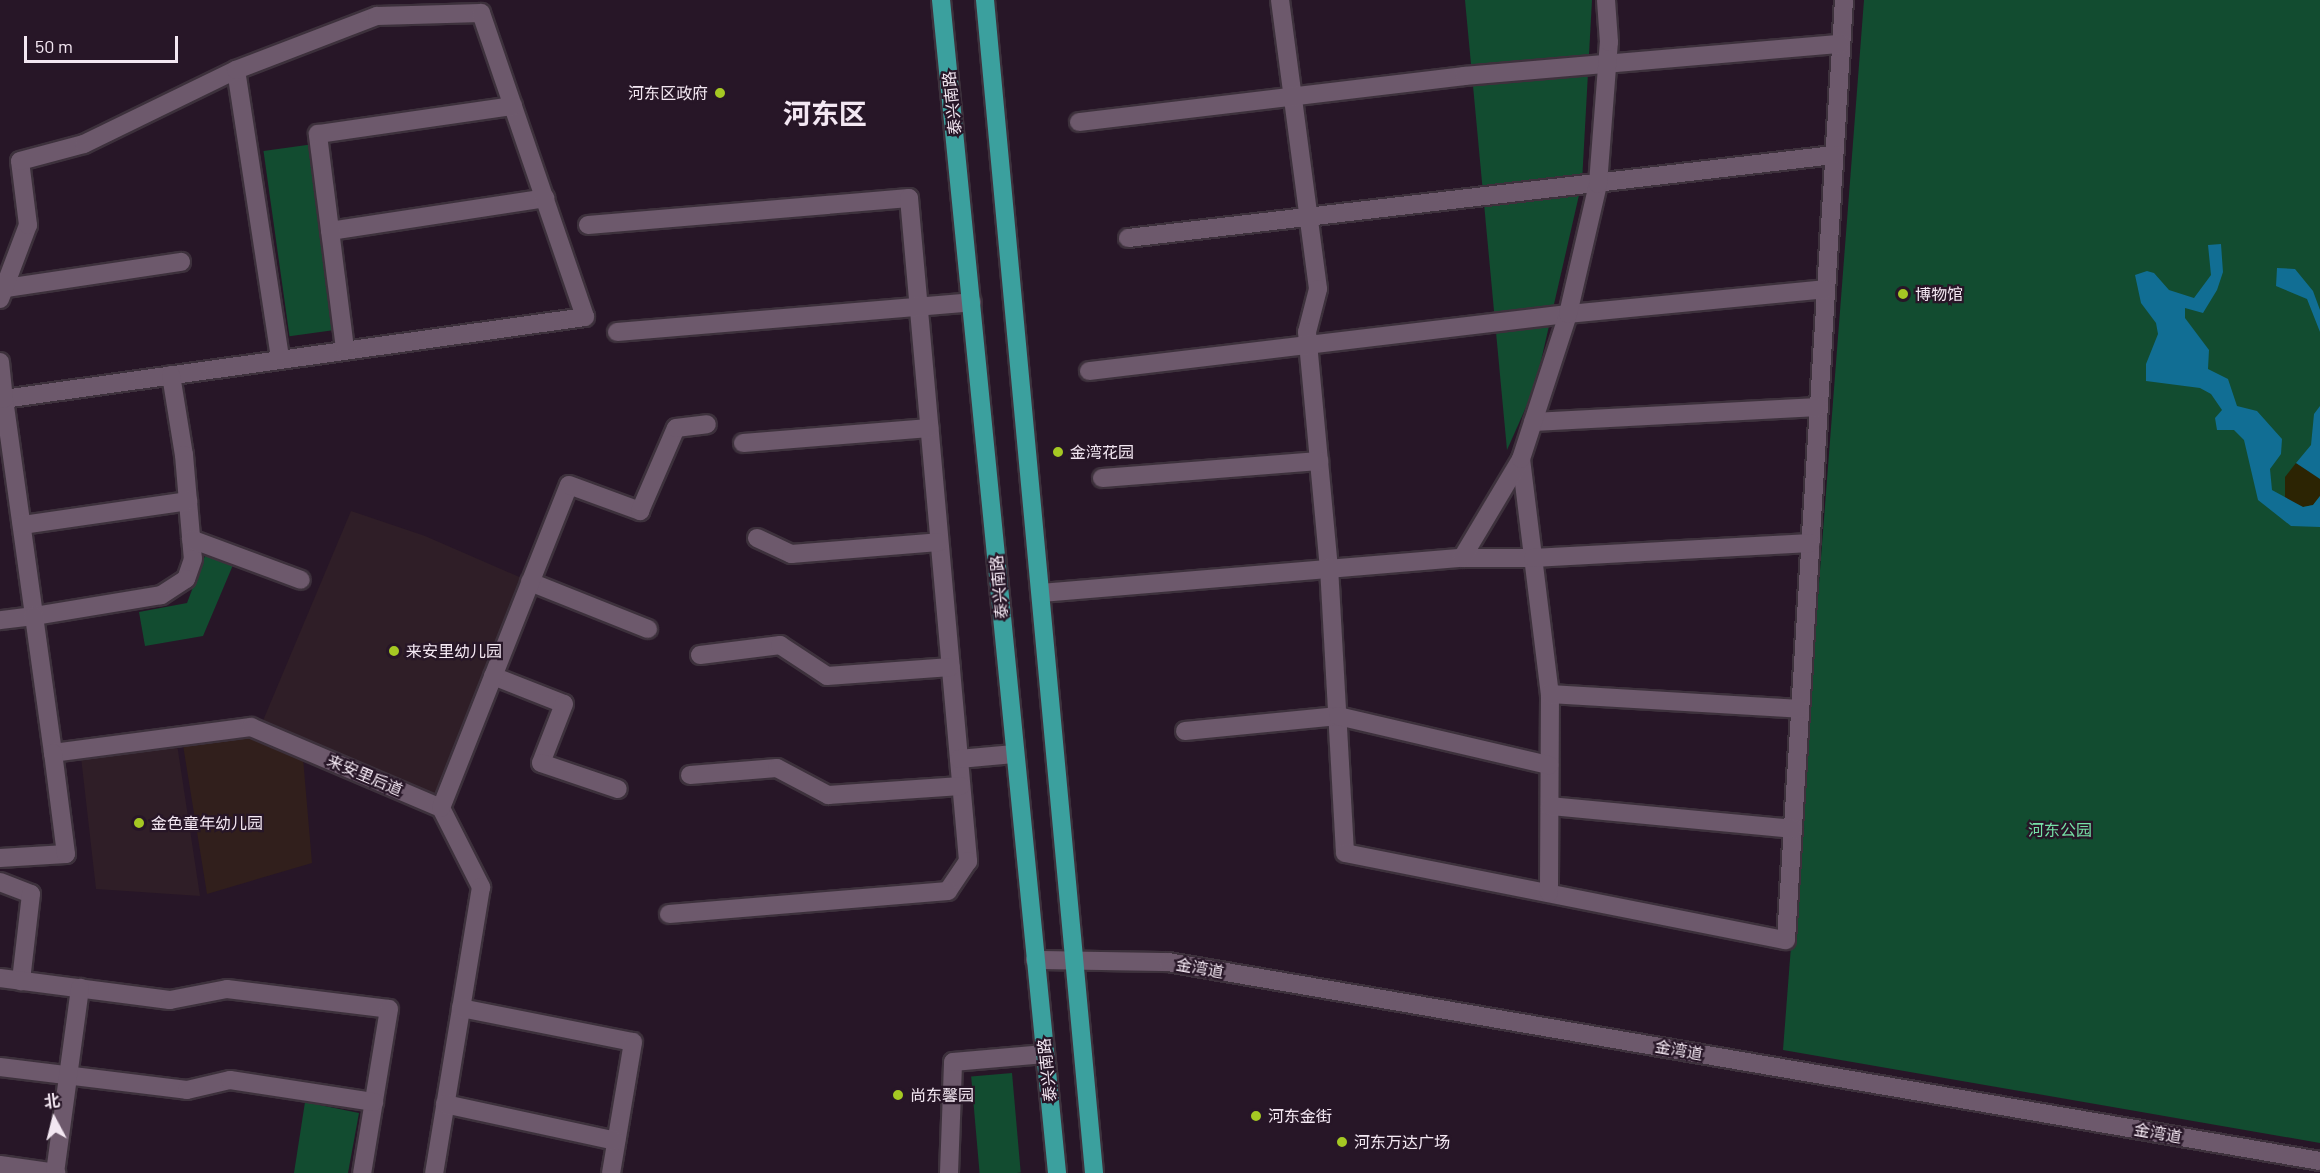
<!DOCTYPE html>
<html>
<head>
<meta charset="utf-8">
<style>
	body { margin:0 }
	#map { position:relative; width:2320px; height:1173px; overflow:hidden; background:#271627; font-family:Barlow,"Noto Sans SC",sans-serif }
	div>[style] { position:absolute }
	[style*='--x'] { left:calc(var(--x)*1px); top:calc(var(--y)*1px); width:calc(var(--w)*1px); rotate:calc(var(--a)*1deg) }
	.industrial>* { inset:0; background:#311f1c }
	.education>* { inset:0; background:#2f1e27 }
	.green>* { inset:0; background:#124c30; transform-origin:0 0 }
	.sand>* { inset:0; background:#2c2403 }
	.water>* { inset:0; background:#116e94 }
	.roads { filter:drop-shadow(2px 0 #3d313c) drop-shadow(-2px 0 #3d313c) drop-shadow(0 2px #3d313c) drop-shadow(0 -2px #3d313c) }
	.minor>* { height:18px; margin:-9px; padding:0 9px; transform-origin:9px; border-radius:9px; background:#6d596c }
	.major>* { height:18px; margin:-9px; padding:0 9px; transform-origin:9px; border-radius:9px; background:#3ba09e }
	.dots>* { width:16px; height:16px; translate:-50% -50%; box-sizing:border-box; border:3px solid #271627; border-radius:50% }
	span { translate:-50% -50%; white-space:nowrap; text-align:center; line-height:1.15; -webkit-text-stroke:4.5px #271627; paint-order:stroke }
	.poi-label { font-size:16px; color:#f3e7f2 }
	.right { translate:-100% -50%; text-align:right }
	.left { translate:0 -50%; text-align:left }
	.street-label { font-size:16px; color:#f3e7f2 }
	.park-label { font-size:16px; color:#76e1a7 }
	.town-label { font-size:28px; color:#f3e7f2; font-weight:700 }
	.north { position:absolute; left:24px; top:1089px; width:60px; height:60px; -webkit-text-stroke:4px #271627; paint-order:stroke; rotate:353deg; font-size:16px; font-weight:700; line-height:24px; text-align:center; color:#f3e7f2 }
	.north::after { content:''; display:block; margin:auto; width:21px; height:27px; background:#f3e7f2; clip-path:polygon(50% 0,100% 100%,50% 72%,0 100%) }
	.scale { position:absolute; left:24px; top:36px; width:154px; height:27px; box-sizing:border-box; border:3px solid #f3e7f2; border-top:0; padding-left:8px; font-size:18px; line-height:21px; white-space:nowrap; color:#f3e7f2; -webkit-text-stroke:4px #271627; paint-order:stroke }
</style>
</head>
<body>
<div id="map">
	<div class="industrial">
		<i style="clip-path:polygon(250px 733px,303px 758px,312px 863px,207px 894px,183px 745px)"></i>
	</div>
	<div class="education">
		<i style="clip-path:polygon(351px 511px,425px 536px,524px 579px,438px 797px,262px 723px)"></i>
		<i style="clip-path:polygon(177px 744px,200px 896px,96px 889px,81px 757px)"></i>
	</div>
	<div class="green">
		<i style="clip-path:polygon(1465px 0,1592px 0,1582px 182px,1535px 387px,1507px 450px)"></i>
		<i style="clip-path:polygon(1864px 0,2320px 0,2320px 1143px,1783px 1050px)"></i>
		<i style="left:314px;top:144px;width:187px;height:51px;rotate:82deg"></i>
		<i style="clip-path:polygon(206px 553px,233px 565px,203px 636px,145px 646px,139px 612px,187px 603px)"></i>
		<i style="left:1012px;top:1073px;width:100px;height:41px;rotate:85deg"></i>
		<i style="clip-path:polygon(305px 1102px,359px 1113px,348px 1173px,294px 1173px)"></i>
	</div>
	<div class="sand">
		<i style="clip-path:polygon(2296px 463px,2320px 478px,2320px 496px,2313px 505px,2303px 507px,2285px 499px,2285px 477px)"></i>
	</div>
	<div class="water">
		<i style="clip-path:polygon(2221px 244px,2223px 272px,2217px 290px,2203px 313px,2185px 308px,2185px 318px,2209px 350px,2208px 369px,2228px 379px,2237px 406px,2257px 411px,2282px 439px,2281px 454px,2270px 469px,2272px 490px,2303px 507px,2313px 505px,2320px 496px,2320px 527px,2291px 526px,2258px 500px,2244px 440px,2234px 430px,2217px 430px,2215px 418px,2222px 410px,2211px 394px,2200px 388px,2146px 381px,2146px 364px,2158px 334px,2156px 323px,2141px 303px,2135px 275px,2147px 271px,2154px 273px,2169px 290px,2194px 298px,2211px 275px,2208px 245px)"></i>
		<i style="clip-path:polygon(2277px 268px,2295px 269px,2313px 291px,2320px 310px,2320px 332px,2307px 299px,2276px 286px)"></i>
		<i style="clip-path:polygon(2320px 406px,2320px 479px,2296px 463px,2311px 445px,2314px 414px)"></i>
	</div>
	<div class="roads">
		<div class="minor">
			<i style="--x:1280;--y:0;--w:291;--a:82.5"></i>
			<i style="--x:1318;--y:289;--w:44;--a:104.3"></i>
			<i style="--x:1307;--y:332;--w:236;--a:84.7"></i>
			<i style="--x:1329;--y:567;--w:286;--a:86.8"></i>
			<i style="--x:1345;--y:853;--w:449;--a:11.2"></i>
			<i style="--x:1786;--y:940;--w:942;--a:-86.47"></i>
			<i style="--x:236;--y:70;--w:292;--a:81.3"></i>
			<i style="--x:1079;--y:122;--w:388;--a:-6.8"></i>
			<i style="--x:1464;--y:76;--w:378;--a:-4.9"></i>
			<i style="--x:588;--y:225;--w:322;--a:-4.8"></i>
			<i style="--x:909;--y:198;--w:666;--a:84.91"></i>
			<i style="--x:968;--y:861;--w:36;--a:124"></i>
			<i style="--x:948;--y:891;--w:280;--a:175.3"></i>
			<i style="--x:330;--y:231;--w:218;--a:-8.7"></i>
			<i style="--x:1128;--y:238;--w:711;--a:-6.71"></i>
			<i style="--x:6;--y:288;--w:177;--a:-8.5"></i>
			<i style="--x:0;--y:299;--w:79;--a:-69.3"></i>
			<i style="--x:28;--y:225;--w:64;--a:-97.1"></i>
			<i style="--x:20;--y:161;--w:66;--a:-14.9"></i>
			<i style="--x:84;--y:144;--w:169;--a:-26"></i>
			<i style="--x:236;--y:70;--w:151;--a:-21"></i>
			<i style="--x:377;--y:16;--w:104;--a:-1.7"></i>
			<i style="--x:481;--y:13;--w:321;--a:71.1"></i>
			<i style="--x:585;--y:317;--w:587;--a:171.97"></i>
			<i style="--x:4;--y:399;--w:219;--a:82.1"></i>
			<i style="--x:34;--y:616;--w:34;--a:173"></i>
			<i style="--x:617;--y:332;--w:356;--a:-4.8"></i>
			<i style="--x:345;--y:349;--w:217;--a:-97.2"></i>
			<i style="--x:318;--y:134;--w:197;--a:-8.2"></i>
			<i style="--x:0;--y:362;--w:37;--a:84"></i>
			<i style="--x:1089;--y:371;--w:482;--a:-6.8"></i>
			<i style="--x:1568;--y:314;--w:259;--a:-5.5"></i>
			<i style="--x:171;--y:375;--w:81;--a:80.8"></i>
			<i style="--x:184;--y:455;--w:104;--a:85.1"></i>
			<i style="--x:193;--y:559;--w:21;--a:109"></i>
			<i style="--x:186;--y:579;--w:30;--a:147"></i>
			<i style="--x:161;--y:595;--w:129;--a:170.6"></i>
			<i style="--x:34;--y:616;--w:138;--a:82.1"></i>
			<i style="--x:53;--y:753;--w:200;--a:-7.5"></i>
			<i style="--x:251;--y:727;--w:207;--a:23.1"></i>
			<i style="--x:441;--y:808;--w:89;--a:63.1"></i>
			<i style="--x:481;--y:887;--w:290;--a:99.3"></i>
			<i style="--x:1533;--y:422;--w:286;--a:-3"></i>
			<i style="--x:743;--y:443;--w:187;--a:-4.6"></i>
			<i style="--x:1521;--y:459;--w:237;--a:83"></i>
			<i style="--x:1550;--y:694;--w:199;--a:90.3"></i>
			<i style="--x:1102;--y:478;--w:218;--a:-4.5"></i>
			<i style="--x:22;--y:525;--w:168;--a:-8.2"></i>
			<i style="--x:757;--y:538;--w:38;--a:25"></i>
			<i style="--x:791;--y:554;--w:148;--a:-4.6"></i>
			<i style="--x:191;--y:539;--w:117;--a:20.4"></i>
			<i style="--x:1462;--y:558;--w:71;--a:0"></i>
			<i style="--x:1533;--y:558;--w:278;--a:-3.1"></i>
			<i style="--x:530;--y:582;--w:127;--a:21.7"></i>
			<i style="--x:1041;--y:593;--w:422;--a:-4.8"></i>
			<i style="--x:1462;--y:558;--w:115;--a:-59.2"></i>
			<i style="--x:1521;--y:459;--w:152;--a:-72"></i>
			<i style="--x:1568;--y:314;--w:133;--a:-77"></i>
			<i style="--x:1598;--y:184;--w:142;--a:-85.6"></i>
			<i style="--x:1609;--y:42;--w:42;--a:-94.1"></i>
			<i style="--x:700;--y:655;--w:81;--a:-7.1"></i>
			<i style="--x:780;--y:645;--w:56;--a:33.4"></i>
			<i style="--x:827;--y:676;--w:124;--a:-4.2"></i>
			<i style="--x:493;--y:676;--w:76;--a:21.5"></i>
			<i style="--x:564;--y:704;--w:63;--a:111.3"></i>
			<i style="--x:541;--y:763;--w:81;--a:18.7"></i>
			<i style="--x:1550;--y:694;--w:250;--a:3.4"></i>
			<i style="--x:1185;--y:731;--w:154;--a:-5.6"></i>
			<i style="--x:1338;--y:716;--w:217;--a:13.1"></i>
			<i style="--x:959;--y:759;--w:55;--a:-5.2"></i>
			<i style="--x:690;--y:775;--w:87;--a:-4.6"></i>
			<i style="--x:777;--y:768;--w:58;--a:27.9"></i>
			<i style="--x:828;--y:795;--w:133;--a:-3.9"></i>
			<i style="--x:1550;--y:806;--w:244;--a:5.4"></i>
			<i style="--x:441;--y:808;--w:347;--a:-68.4"></i>
			<i style="--x:569;--y:485;--w:76;--a:20.1"></i>
			<i style="--x:640;--y:511;--w:90;--a:-66.6"></i>
			<i style="--x:676;--y:428;--w:31;--a:-7"></i>
			<i style="--x:0;--y:858;--w:66;--a:-3.5"></i>
			<i style="--x:66;--y:854;--w:102;--a:-97.3"></i>
			<i style="--x:0;--y:882;--w:33;--a:21"></i>
			<i style="--x:31;--y:894;--w:88;--a:96.6"></i>
			<i style="--x:1035;--y:960;--w:133;--a:0.9"></i>
			<i style="--x:1168;--y:962;--w:1169;--a:9.8"></i>
			<i style="--x:0;--y:978;--w:171;--a:7.4"></i>
			<i style="--x:170;--y:1000;--w:58;--a:-10.9"></i>
			<i style="--x:227;--y:989;--w:163;--a:7"></i>
			<i style="--x:389;--y:1009;--w:166;--a:99.3"></i>
			<i style="--x:461;--y:1008;--w:175;--a:11.2"></i>
			<i style="--x:633;--y:1042;--w:133;--a:99.5"></i>
			<i style="--x:0;--y:1067;--w:188;--a:7"></i>
			<i style="--x:187;--y:1090;--w:44;--a:-13.1"></i>
			<i style="--x:230;--y:1080;--w:146;--a:8.7"></i>
			<i style="--x:445;--y:1104;--w:175;--a:12.2"></i>
			<i style="--x:0;--y:1165;--w:57;--a:8.1"></i>
			<i style="--x:55;--y:1173;--w:187;--a:-82.3"></i>
			<i style="--x:949;--y:1173;--w:111;--a:-87.9"></i>
			<i style="--x:953;--y:1062;--w:92;--a:-5"></i>
		</div>
		<div class="major">
			<i style="--x:941;--y:0;--w:1179;--a:84.35"></i>
			<i style="--x:985;--y:0;--w:1178;--a:84.69"></i>
		</div>
	</div>
	<div class="dots">
		<i style="left:720px;top:93px;background:#a5c823"></i>
		<i style="left:1903px;top:294px;background:#a5c823"></i>
		<i style="left:1058px;top:452px;background:#a5c823"></i>
		<i style="left:394px;top:651px;background:#a5c823"></i>
		<i style="left:139px;top:823px;background:#a5c823"></i>
		<i style="left:898px;top:1095px;background:#a5c823"></i>
		<i style="left:1256px;top:1116px;background:#a5c823"></i>
		<i style="left:1342px;top:1142px;background:#a5c823"></i>
	</div>
	<div class="poi-label">
		<span class="right" style="left:708px;top:93px">河东区政府</span>
		<span class="left" style="left:1915px;top:294px">博物馆</span>
		<span class="left" style="left:1070px;top:452px">金湾花园</span>
		<span class="left" style="left:406px;top:651px">来安里幼儿园</span>
		<span class="left" style="left:151px;top:823px">金色童年幼儿园</span>
		<span class="left" style="left:910px;top:1095px">尚东馨园</span>
		<span class="left" style="left:1268px;top:1116px">河东金街</span>
		<span class="left" style="left:1354px;top:1142px">河东万达广场</span>
	</div>
	<div class="street-label">
		<span style="left:952px;top:103px;rotate:-96deg">泰兴南路</span>
		<span style="left:999px;top:587px;rotate:-95deg">泰兴南路</span>
		<span style="left:365px;top:775px;rotate:23deg">来安里后道</span>
		<span style="left:1200px;top:968px;rotate:10deg">金湾道</span>
		<span style="left:1679px;top:1050px;rotate:10deg">金湾道</span>
		<span style="left:1047px;top:1070px;rotate:-96deg">泰兴南路</span>
		<span style="left:2158px;top:1133px;rotate:10deg">金湾道</span>
	</div>
	<div class="park-label">
		<span style="left:2060px;top:830px">河东公园</span>
	</div>
	<div class="town-label">
		<span style="left:825px;top:113px">河东区</span>
	</div>
	<div class="north">北</div>
	<div class="scale">50 m</div>
</div>
</body>
</html>
